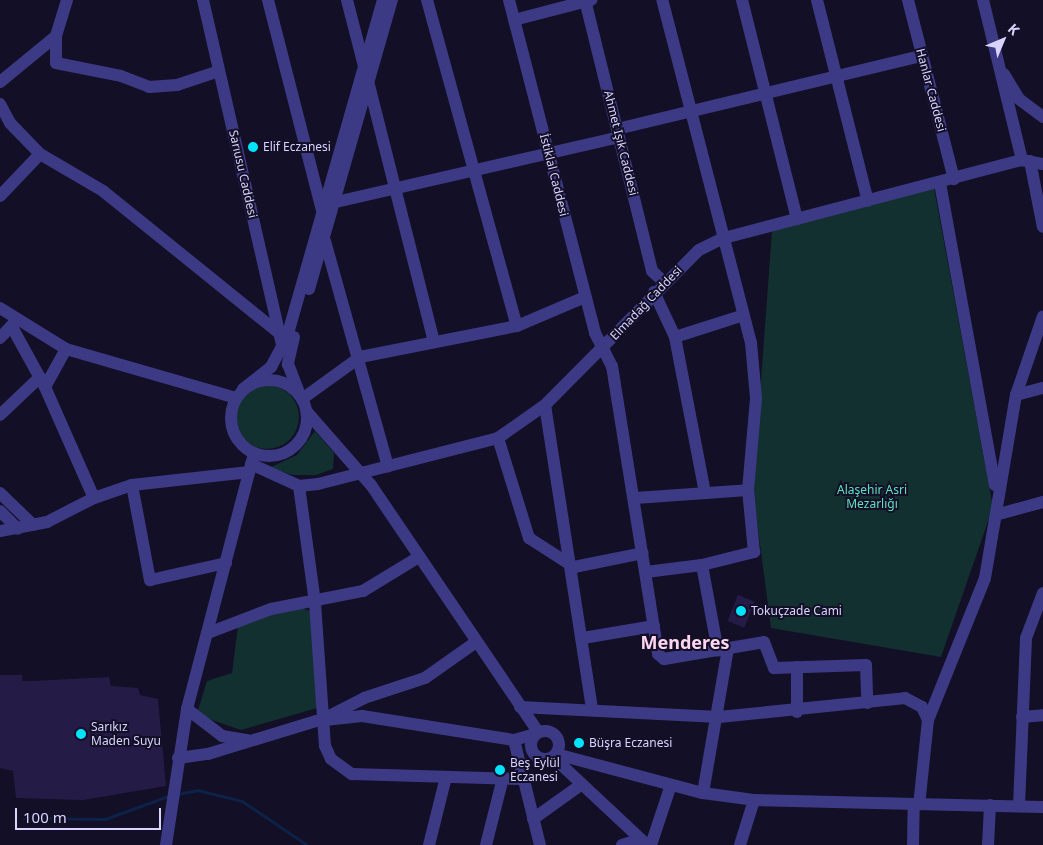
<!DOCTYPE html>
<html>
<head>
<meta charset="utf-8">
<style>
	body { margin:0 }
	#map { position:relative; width:1043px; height:845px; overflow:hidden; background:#130f26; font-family:"Noto Sans",sans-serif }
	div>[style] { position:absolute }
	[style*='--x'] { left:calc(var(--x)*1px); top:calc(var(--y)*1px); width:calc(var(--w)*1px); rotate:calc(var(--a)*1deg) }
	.green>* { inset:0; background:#12302f }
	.round { border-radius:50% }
	.stream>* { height:3px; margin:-1.5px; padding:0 1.5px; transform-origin:1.5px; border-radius:1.5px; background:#0c2248 }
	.building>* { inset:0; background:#241b47; transform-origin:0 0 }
	.minor>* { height:12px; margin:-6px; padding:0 6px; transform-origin:6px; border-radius:6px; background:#3d3a85 }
	.minor>.ring { margin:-6px; padding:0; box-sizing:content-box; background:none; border:12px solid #3d3a85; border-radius:50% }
	.dots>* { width:14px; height:14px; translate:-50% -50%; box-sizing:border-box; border:2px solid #130f26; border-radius:50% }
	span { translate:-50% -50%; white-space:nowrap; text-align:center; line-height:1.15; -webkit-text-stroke:4px #130f26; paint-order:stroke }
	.street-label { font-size:12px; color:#d9d4ff }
	.poi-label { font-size:12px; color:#d9d4ff }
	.left { translate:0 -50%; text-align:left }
	.park-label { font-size:12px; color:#5fe0c0 }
	.district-label { font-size:18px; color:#ffd6f0; font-weight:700 }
	.north { position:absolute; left:978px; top:15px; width:50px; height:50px; -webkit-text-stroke:4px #130f26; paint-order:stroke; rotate:45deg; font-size:14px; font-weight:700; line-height:20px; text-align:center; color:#d9d4ff }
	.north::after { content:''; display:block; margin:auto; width:18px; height:22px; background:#d9d4ff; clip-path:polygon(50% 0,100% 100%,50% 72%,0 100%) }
	.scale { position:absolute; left:15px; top:808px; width:146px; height:22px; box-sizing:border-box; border:2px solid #d9d4ff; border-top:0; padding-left:6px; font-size:15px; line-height:18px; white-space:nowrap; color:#d9d4ff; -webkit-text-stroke:4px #130f26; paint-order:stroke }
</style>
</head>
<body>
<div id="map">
	<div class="green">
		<i style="clip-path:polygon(934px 188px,993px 507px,941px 657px,771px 628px,753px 491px,772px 230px)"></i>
		<i class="round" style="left:235px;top:385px;width:64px;height:64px"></i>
		<i style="clip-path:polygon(315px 431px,334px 453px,333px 469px,316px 475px,293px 475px,269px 468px,297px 455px)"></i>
		<i style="clip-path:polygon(295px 606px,310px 611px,317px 708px,241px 730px,206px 718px,198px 710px,207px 681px,232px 673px,238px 626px)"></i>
	</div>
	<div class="stream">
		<i style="--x:177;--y:794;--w:20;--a:-11"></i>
		<i style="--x:197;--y:790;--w:46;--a:13.7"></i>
		<i style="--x:242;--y:801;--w:78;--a:34.1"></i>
		<i style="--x:24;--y:818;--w:81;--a:0.7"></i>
		<i style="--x:105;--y:819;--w:70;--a:-20"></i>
	</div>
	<div class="building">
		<i style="left:738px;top:595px;width:18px;height:28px;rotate:22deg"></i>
		<i style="clip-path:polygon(0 675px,22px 675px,22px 681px,32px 681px,109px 677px,111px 686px,138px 688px,140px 695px,158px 699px,166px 786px,83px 800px,16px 798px,13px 771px,0 768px)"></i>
	</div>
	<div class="minor">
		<i style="--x:67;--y:0;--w:38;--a:107"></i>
		<i style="--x:56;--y:36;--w:27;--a:90"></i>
		<i style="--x:56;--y:63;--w:66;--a:11.3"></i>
		<i style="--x:121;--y:76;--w:30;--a:21"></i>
		<i style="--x:149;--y:87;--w:28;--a:-4"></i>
		<i style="--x:177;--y:85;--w:44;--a:-18.4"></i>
		<i style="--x:203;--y:0;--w:358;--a:77.1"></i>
		<i style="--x:268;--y:0;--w:218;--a:75.6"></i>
		<i style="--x:347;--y:0;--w:68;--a:75.6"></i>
		<i style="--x:427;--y:0;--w:338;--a:74.6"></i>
		<i style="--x:509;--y:0;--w:344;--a:75.5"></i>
		<i style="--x:595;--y:333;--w:37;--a:63"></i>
		<i style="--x:612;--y:366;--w:292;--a:80.9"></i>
		<i style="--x:658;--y:654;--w:8;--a:40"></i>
		<i style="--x:664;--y:659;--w:101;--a:-9.6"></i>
		<i style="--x:764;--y:642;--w:28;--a:69"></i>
		<i style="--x:774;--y:668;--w:92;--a:-1.9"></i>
		<i style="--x:866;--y:665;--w:38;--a:88"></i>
		<i style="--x:585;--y:0;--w:279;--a:76.1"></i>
		<i style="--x:652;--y:271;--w:16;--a:43"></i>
		<i style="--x:742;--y:0;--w:226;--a:75.9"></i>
		<i style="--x:817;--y:0;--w:207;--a:75.8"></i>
		<i style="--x:908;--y:0;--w:185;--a:75.6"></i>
		<i style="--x:983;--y:0;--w:165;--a:76.3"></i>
		<i style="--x:514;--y:20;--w:80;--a:-14.6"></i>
		<i style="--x:1004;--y:74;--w:29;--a:59"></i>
		<i style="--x:1019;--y:99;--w:30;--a:37"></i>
		<i style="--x:0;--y:82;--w:72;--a:-39.4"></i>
		<i style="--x:369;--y:85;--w:265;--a:75.8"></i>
		<i style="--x:0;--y:104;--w:21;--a:62"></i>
		<i style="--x:10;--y:123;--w:43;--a:45.9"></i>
		<i style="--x:40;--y:154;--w:73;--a:30.4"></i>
		<i style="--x:103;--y:191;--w:226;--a:38.9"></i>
		<i style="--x:617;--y:129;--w:314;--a:-13.5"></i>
		<i style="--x:1030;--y:161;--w:67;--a:78.9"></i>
		<i style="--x:940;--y:183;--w:307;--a:79.7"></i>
		<i style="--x:0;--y:196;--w:58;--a:-46.4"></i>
		<i style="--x:336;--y:202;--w:290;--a:-12.9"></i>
		<i style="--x:325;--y:241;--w:234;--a:74.4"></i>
		<i style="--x:309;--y:289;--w:301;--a:-74"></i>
		<i style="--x:654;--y:292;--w:50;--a:65"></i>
		<i style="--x:675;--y:337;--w:159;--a:79.1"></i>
		<i style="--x:0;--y:308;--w:78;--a:31.8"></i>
		<i style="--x:66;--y:349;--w:177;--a:16.1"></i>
		<i style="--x:12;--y:327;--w:68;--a:61.2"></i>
		<i style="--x:45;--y:387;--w:121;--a:66.2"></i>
		<i style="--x:294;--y:337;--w:28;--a:103"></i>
		<i style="--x:288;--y:364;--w:34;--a:69"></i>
		<i style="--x:675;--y:337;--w:72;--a:-17.7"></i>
		<i style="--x:0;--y:338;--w:23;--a:-47"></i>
		<i class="ring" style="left:231px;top:380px;width:64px;height:64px"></i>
		<i style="--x:45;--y:387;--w:43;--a:-61.1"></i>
		<i style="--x:243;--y:389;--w:36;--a:-38"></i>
		<i style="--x:271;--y:367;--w:34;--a:-62"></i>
		<i style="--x:287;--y:337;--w:350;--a:-74.1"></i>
		<i style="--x:1016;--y:395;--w:28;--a:-15"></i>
		<i style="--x:302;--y:399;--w:72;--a:-35.9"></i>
		<i style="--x:360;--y:357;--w:160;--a:-11.2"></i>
		<i style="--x:517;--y:326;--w:74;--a:-23.1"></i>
		<i style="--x:545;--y:405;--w:309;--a:81.2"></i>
		<i style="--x:307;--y:412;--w:97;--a:48.8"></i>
		<i style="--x:371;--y:485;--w:298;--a:55.9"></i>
		<i style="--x:0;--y:415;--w:55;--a:-43.5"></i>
		<i style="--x:498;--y:438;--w:105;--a:72.8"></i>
		<i style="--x:529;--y:538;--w:54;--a:32.8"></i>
		<i style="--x:574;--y:567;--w:70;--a:-11.5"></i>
		<i style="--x:251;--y:464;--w:53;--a:24.6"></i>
		<i style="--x:299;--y:486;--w:19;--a:-6"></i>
		<i style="--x:318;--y:484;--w:186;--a:-14.3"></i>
		<i style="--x:498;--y:438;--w:57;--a:-35.1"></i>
		<i style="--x:545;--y:405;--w:218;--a:-45.2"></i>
		<i style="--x:699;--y:250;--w:28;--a:-26"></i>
		<i style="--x:724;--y:238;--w:308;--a:-14.7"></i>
		<i style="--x:1022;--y:160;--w:21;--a:11"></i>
		<i style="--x:132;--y:485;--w:97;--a:79.3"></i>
		<i style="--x:150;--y:580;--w:78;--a:-12.6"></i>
		<i style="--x:299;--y:486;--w:118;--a:82.2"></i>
		<i style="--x:315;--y:603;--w:143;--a:86"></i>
		<i style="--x:325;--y:746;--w:14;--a:65"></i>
		<i style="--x:331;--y:759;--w:26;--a:36"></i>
		<i style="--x:352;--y:774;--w:169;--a:1.7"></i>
		<i style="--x:0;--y:493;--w:46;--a:44.1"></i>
		<i style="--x:635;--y:498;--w:113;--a:-4"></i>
		<i style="--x:0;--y:511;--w:25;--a:45"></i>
		<i style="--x:999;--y:514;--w:46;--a:-15.3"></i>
		<i style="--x:0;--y:531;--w:48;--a:-10.8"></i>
		<i style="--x:47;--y:522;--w:53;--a:-27.1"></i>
		<i style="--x:94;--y:498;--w:40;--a:-18.9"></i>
		<i style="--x:132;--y:485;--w:118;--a:-6.3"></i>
		<i style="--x:702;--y:565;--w:87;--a:79.5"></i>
		<i style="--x:646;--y:572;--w:56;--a:-7.1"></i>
		<i style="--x:702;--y:565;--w:54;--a:-14"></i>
		<i style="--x:754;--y:552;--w:62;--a:-95.5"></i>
		<i style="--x:748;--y:490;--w:92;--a:-85"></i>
		<i style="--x:756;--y:398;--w:55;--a:-95.2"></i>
		<i style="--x:751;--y:343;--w:354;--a:-104.5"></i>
		<i style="--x:208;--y:633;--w:67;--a:-20.9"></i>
		<i style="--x:271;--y:609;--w:94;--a:-11.1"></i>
		<i style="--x:363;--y:591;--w:66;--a:-31.3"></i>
		<i style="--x:583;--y:638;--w:72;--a:-9.6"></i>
		<i style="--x:520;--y:707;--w:199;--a:2.9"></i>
		<i style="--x:719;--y:717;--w:187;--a:-5.8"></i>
		<i style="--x:905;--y:698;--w:19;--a:28"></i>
		<i style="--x:922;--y:707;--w:14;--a:65"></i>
		<i style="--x:928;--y:720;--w:85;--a:96"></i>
		<i style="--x:187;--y:709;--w:44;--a:37.6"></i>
		<i style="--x:222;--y:736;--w:26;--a:9"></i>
		<i style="--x:797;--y:712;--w:45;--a:-90"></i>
		<i style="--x:329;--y:716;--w:39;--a:-27"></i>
		<i style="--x:364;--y:698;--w:64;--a:-18.2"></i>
		<i style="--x:425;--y:678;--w:62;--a:-35.2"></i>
		<i style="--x:1022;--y:717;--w:21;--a:-5"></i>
		<i style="--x:928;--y:720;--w:153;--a:-68.1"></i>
		<i style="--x:985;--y:578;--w:186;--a:-80.4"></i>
		<i style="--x:1016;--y:395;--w:83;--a:-71.1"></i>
		<i class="ring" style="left:531px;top:731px;width:16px;height:16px"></i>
		<i style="--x:514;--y:740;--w:108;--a:76.1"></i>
		<i style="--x:556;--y:754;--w:152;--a:14.9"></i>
		<i style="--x:703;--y:793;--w:51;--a:7.8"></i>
		<i style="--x:754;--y:800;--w:289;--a:1.4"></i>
		<i style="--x:553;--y:757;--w:129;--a:43.1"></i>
		<i style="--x:178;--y:758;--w:30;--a:-8"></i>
		<i style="--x:208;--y:754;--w:113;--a:-17"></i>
		<i style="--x:316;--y:721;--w:46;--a:-6.2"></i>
		<i style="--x:362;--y:716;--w:154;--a:9"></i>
		<i style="--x:514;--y:740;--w:22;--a:-16"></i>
		<i style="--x:703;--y:793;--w:146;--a:-80.2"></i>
		<i style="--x:1019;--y:806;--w:168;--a:-87.6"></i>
		<i style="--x:1026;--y:638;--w:48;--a:-69.3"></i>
		<i style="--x:533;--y:819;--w:60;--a:-35.5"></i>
		<i style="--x:166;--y:845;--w:138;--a:-81.2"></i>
		<i style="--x:187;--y:709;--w:264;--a:-75.3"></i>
		<i style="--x:429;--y:845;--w:70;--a:-76"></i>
		<i style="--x:486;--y:845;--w:69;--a:-75.8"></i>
		<i style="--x:622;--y:845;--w:19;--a:-18"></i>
		<i style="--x:651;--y:845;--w:63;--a:-71.6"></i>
		<i style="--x:740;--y:845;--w:47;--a:-72.7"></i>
		<i style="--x:913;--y:845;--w:39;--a:-89"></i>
		<i style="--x:988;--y:845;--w:40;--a:-87.1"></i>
	</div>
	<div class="dots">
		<i style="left:253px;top:147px;background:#00e5ff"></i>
		<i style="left:741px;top:611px;background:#00e5ff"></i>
		<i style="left:81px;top:734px;background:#00e5ff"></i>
		<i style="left:579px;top:743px;background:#00e5ff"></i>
		<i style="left:500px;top:770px;background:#00e5ff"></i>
	</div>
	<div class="street-label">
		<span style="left:931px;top:90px;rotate:75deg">Hanlar Caddesi</span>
		<span style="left:621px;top:143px;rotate:76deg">Ahmet Işık Caddesi</span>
		<span style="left:243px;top:174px;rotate:77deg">Sarıusu Caddesi</span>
		<span style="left:554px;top:175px;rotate:76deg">İstiklal Caddesi</span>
		<span style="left:646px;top:303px;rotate:-46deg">Elmadağ Caddesi</span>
	</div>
	<div class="poi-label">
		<span class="left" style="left:263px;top:147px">Elif Eczanesi</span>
		<span class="left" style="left:751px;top:611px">Tokuçzade Cami</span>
		<span class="left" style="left:91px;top:734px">Sarıkız<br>Maden Suyu</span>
		<span class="left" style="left:589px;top:743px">Büşra Eczanesi</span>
		<span class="left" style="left:510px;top:770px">Beş Eylül<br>Eczanesi</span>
	</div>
	<div class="park-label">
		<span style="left:872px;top:497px">Alaşehir Asri<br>Mezarlığı</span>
	</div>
	<div class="district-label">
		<span style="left:685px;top:642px">Menderes</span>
	</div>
	<div class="north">K</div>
	<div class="scale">100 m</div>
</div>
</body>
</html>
